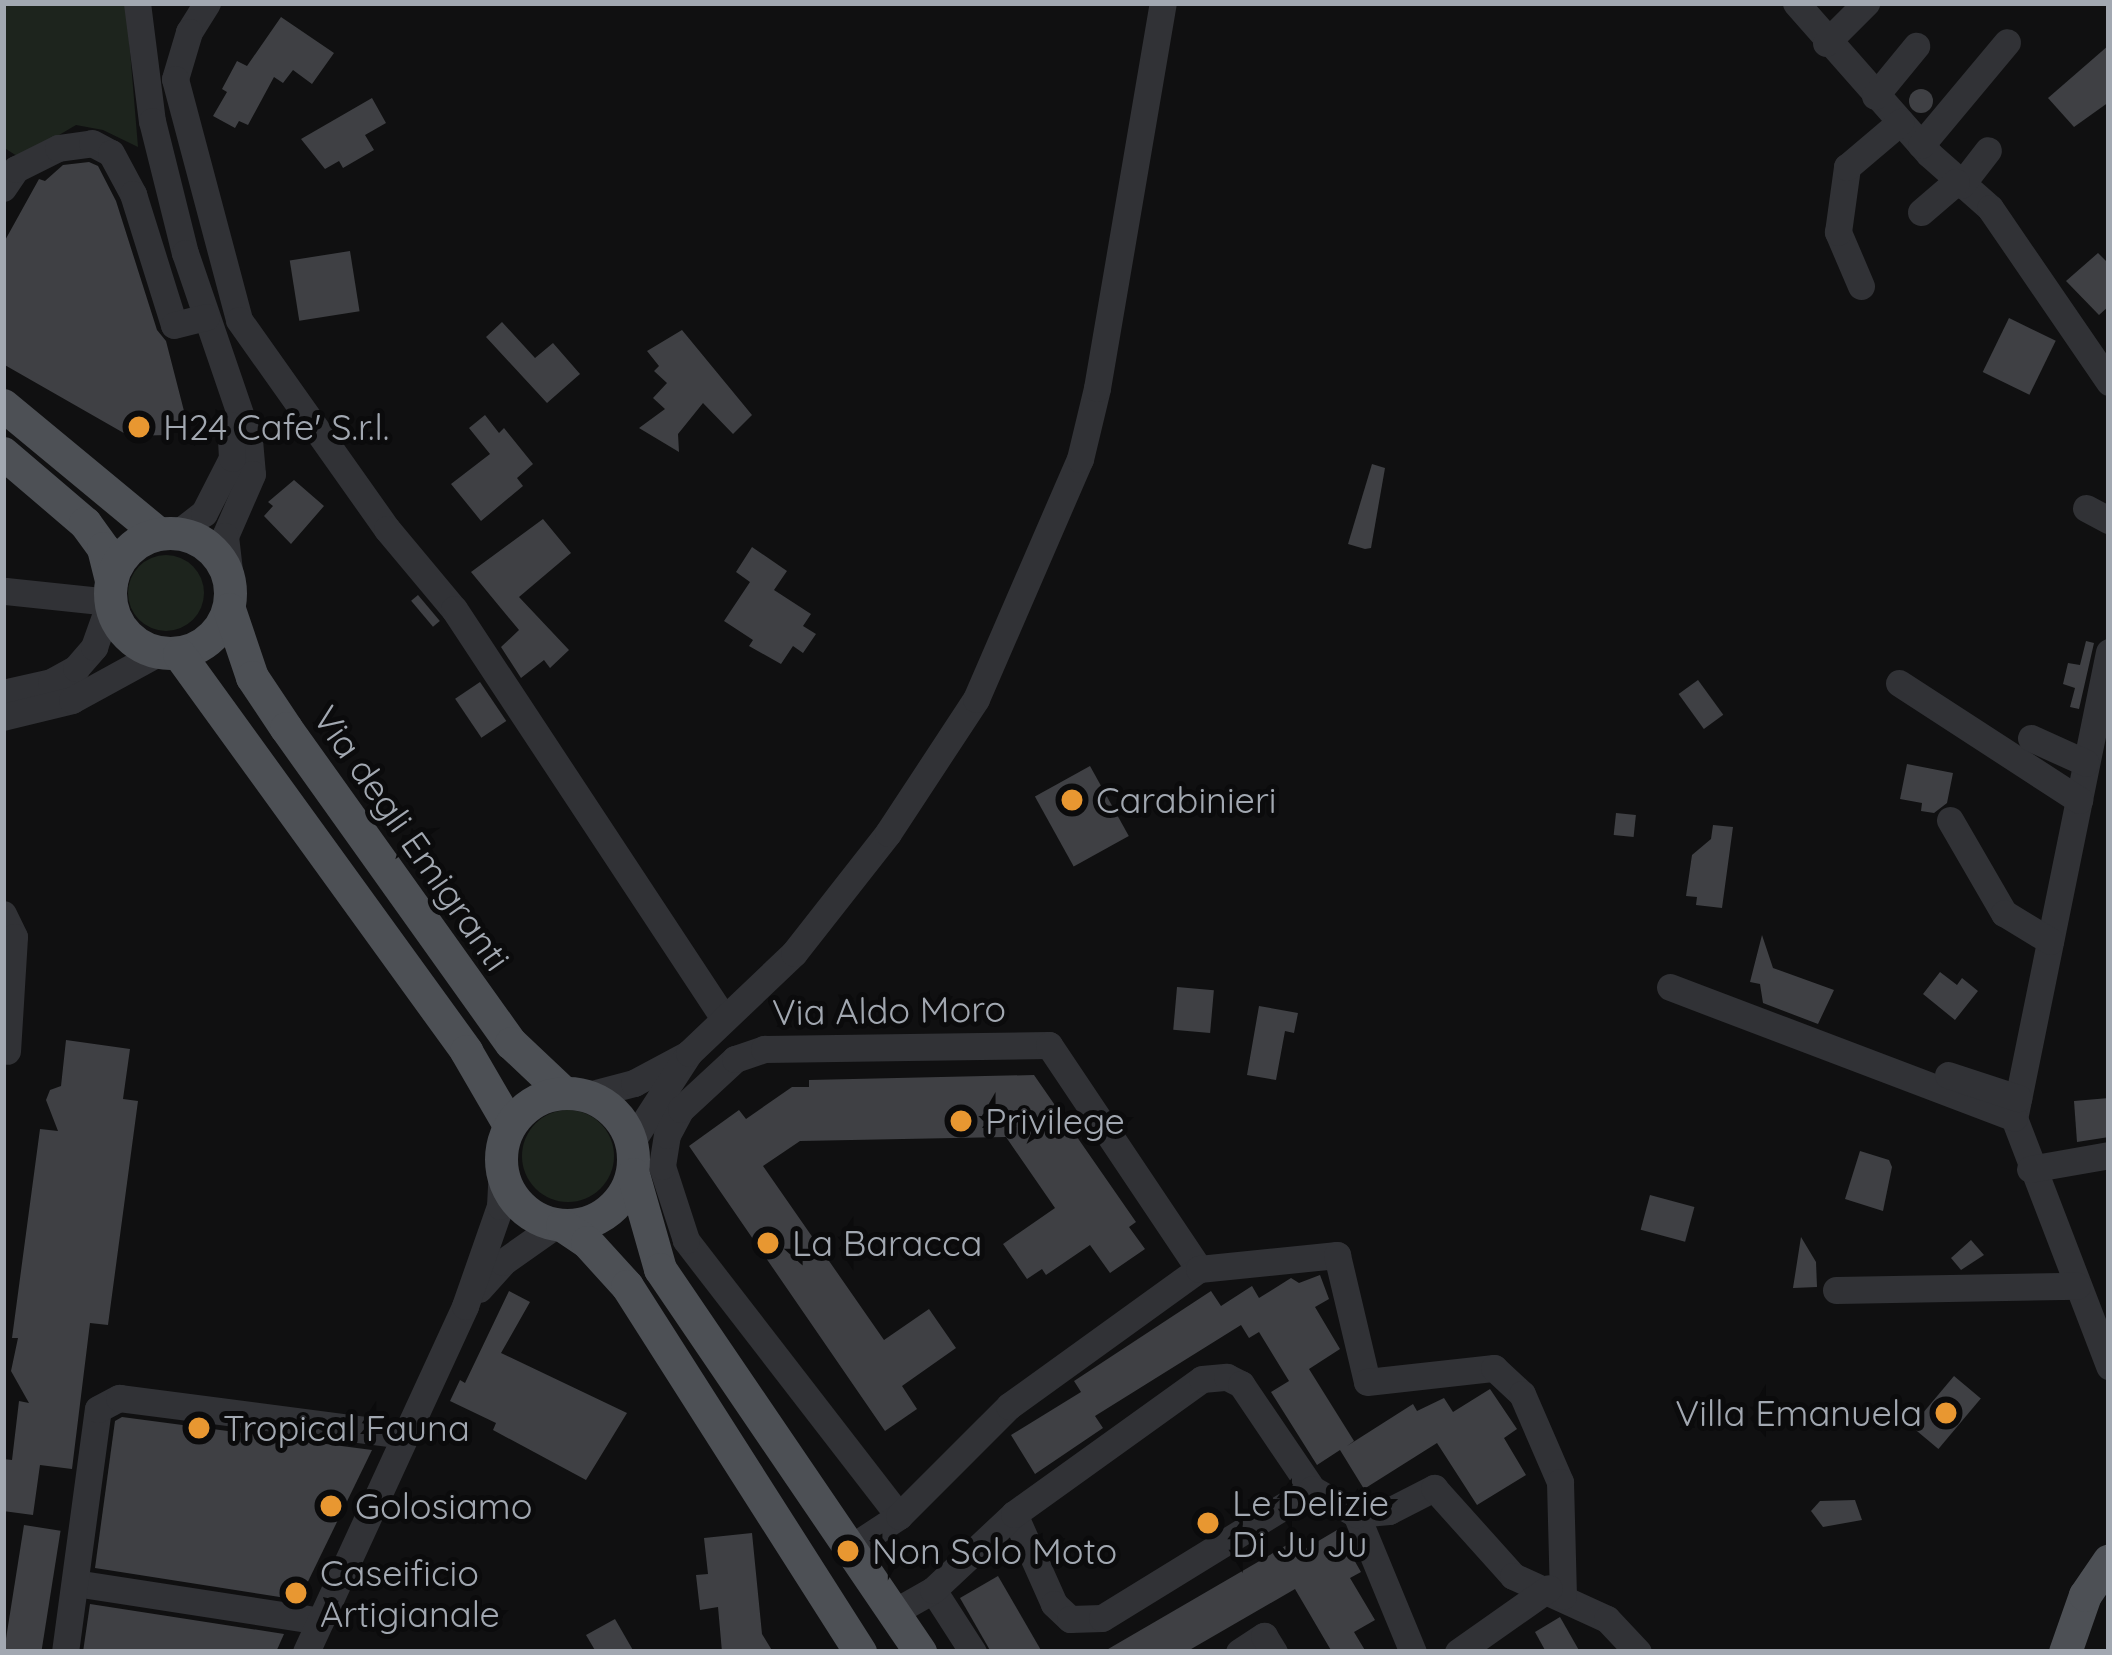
<!DOCTYPE html>
<html>
<head>
<meta charset="utf-8">
<style>
	body { margin:0 }
	#map { position:relative; width:2112px; height:1655px; overflow:hidden; background:#101011; font-family:Quicksand,sans-serif }
	div>[style] { position:absolute }
	[style*='--x'] { left:calc(var(--x)*1px); top:calc(var(--y)*1px); width:calc(var(--w)*1px); rotate:calc(var(--a)*1deg) }
	.green>* { inset:0; background:#1d241d }
	.round { border-radius:50% }
	.building>* { inset:0; background:#3f4044; transform-origin:0 0 }
	.minor>* { height:27px; margin:-13.5px; padding:0 13.5px; transform-origin:13.5px; border-radius:13.5px; background:#313236 }
	.major>* { height:33px; margin:-16.5px; padding:0 16.5px; transform-origin:16.5px; border-radius:16.5px; background:#4d5055 }
	.major>.ring { margin:-16.5px; padding:0; box-sizing:content-box; background:none; border:33px solid #4d5055; border-radius:50% }
	.dots>* { width:33px; height:33px; translate:-50% -50%; box-sizing:border-box; border:6px solid #0b0b0c; border-radius:50% }
	span { translate:-50% -50%; white-space:nowrap; text-align:center; line-height:1.15; -webkit-text-stroke:10px #0b0b0c; paint-order:stroke }
	.poi-label { font-size:36px; color:#a2a8b1 }
	.left { translate:0 -50%; text-align:left }
	.right { translate:-100% -50%; text-align:right }
	.street-label { font-size:36px; color:#a2a8b1 }
	.frame { position:absolute; inset:0; border:6px solid #a2a8b1; pointer-events:none }
</style>
</head>
<body>
<div id="map">
	<div class="green">
		<i style="clip-path:polygon(3px 3px,126px 3px,138px 147px,103px 130px,76px 125px,20px 158px,3px 147px)"></i>
		<i class="round" style="left:128px;top:555px;width:76px;height:76px"></i>
		<i class="round" style="left:522px;top:1110px;width:92px;height:92px"></i>
	</div>
	<div class="building">
		<i style="clip-path:polygon(281px 17px,334px 53px,312px 84px,293px 70px,283px 83px,274px 77px,248px 125px,239px 121px,235px 128px,213px 116px,227px 92px,222px 89px,237px 61px,247px 66px)"></i>
		<i style="clip-path:polygon(2109px 45px,2109px 102px,2074px 127px,2048px 98px)"></i>
		<i class="round" style="left:1909px;top:89px;width:24px;height:24px"></i>
		<i style="clip-path:polygon(372px 98px,386px 123px,365px 135px,374px 150px,343px 168px,339px 161px,325px 169px,301px 139px)"></i>
		<i style="clip-path:polygon(89px 162px,98px 166px,116px 201px,157px 330px,166px 341px,184px 411px,183px 429px,168px 435px,129px 436px,3px 364px,3px 244px,39px 179px,45px 181px,63px 165px)"></i>
		<i style="left:350px;top:251px;width:61px;height:61px;rotate:81deg"></i>
		<i style="clip-path:polygon(2098px 253px,2109px 264px,2109px 306px,2099px 315px,2066px 281px)"></i>
		<i style="left:2009px;top:318px;width:52px;height:60px;rotate:26deg"></i>
		<i style="clip-path:polygon(502px 322px,535px 358px,553px 343px,580px 374px,547px 403px,486px 337px)"></i>
		<i style="clip-path:polygon(682px 330px,752px 415px,733px 434px,703px 403px,678px 434px,679px 452px,639px 428px,665px 409px,653px 398px,667px 383px,654px 371px,659px 366px,647px 351px)"></i>
		<i style="clip-path:polygon(485px 415px,499px 433px,504px 428px,533px 464px,517px 478px,523px 486px,481px 521px,451px 484px,490px 454px,469px 428px)"></i>
		<i style="clip-path:polygon(1372px 464px,1385px 468px,1371px 548px,1365px 549px,1348px 544px)"></i>
		<i style="clip-path:polygon(294px 480px,324px 506px,291px 544px,264px 516px,273px 506px,268px 502px)"></i>
		<i style="clip-path:polygon(543px 519px,571px 553px,519px 597px,569px 650px,550px 668px,544px 660px,521px 678px,501px 647px,519px 630px,471px 572px)"></i>
		<i style="clip-path:polygon(752px 547px,787px 571px,774px 590px,811px 614px,803px 626px,816px 634px,803px 653px,793px 646px,781px 664px,749px 646px,753px 640px,724px 621px,750px 582px,736px 572px)"></i>
		<i style="left:418px;top:595px;width:34px;height:9px;rotate:50deg"></i>
		<i style="clip-path:polygon(2086px 641px,2094px 643px,2079px 709px,2070px 707px,2075px 688px,2063px 684px,2068px 663px,2080px 665px)"></i>
		<i style="left:1698px;top:680px;width:43px;height:24px;rotate:54deg"></i>
		<i style="left:480px;top:682px;width:47px;height:30px;rotate:56deg"></i>
		<i style="clip-path:polygon(1907px 764px,1953px 773px,1947px 803px,1934px 813px,1921px 811px,1922px 803px,1900px 799px)"></i>
		<i style="left:1090px;top:766px;width:80px;height:63px;rotate:61deg"></i>
		<i style="left:1616px;top:813px;width:20px;height:22px;rotate:6deg"></i>
		<i style="clip-path:polygon(1713px 825px,1733px 827px,1722px 908px,1696px 905px,1697px 897px,1686px 896px,1692px 855px,1711px 839px)"></i>
		<i style="clip-path:polygon(1762px 935px,1773px 968px,1834px 990px,1818px 1024px,1763px 1003px,1760px 984px,1750px 982px)"></i>
		<i style="clip-path:polygon(1940px 972px,1957px 985px,1962px 978px,1978px 991px,1955px 1020px,1923px 994px)"></i>
		<i style="left:1177px;top:987px;width:37px;height:43px;rotate:5deg"></i>
		<i style="clip-path:polygon(1259px 1006px,1298px 1013px,1294px 1033px,1285px 1031px,1276px 1080px,1247px 1075px)"></i>
		<i style="clip-path:polygon(66px 1040px,130px 1049px,123px 1099px,138px 1101px,108px 1325px,90px 1323px,72px 1469px,40px 1465px,33px 1515px,3px 1511px,3px 1459px,12px 1460px,19px 1401px,29px 1403px,11px 1371px,18px 1338px,12px 1338px,40px 1129px,58px 1131px,46px 1100px,50px 1090px,61px 1086px)"></i>
		<i style="clip-path:polygon(1034px 1075px,1136px 1222px,1129px 1227px,1145px 1249px,1110px 1273px,1090px 1245px,1046px 1275px,1042px 1269px,1027px 1279px,1003px 1244px,1055px 1208px,1006px 1137px,800px 1141px,763px 1166px,884px 1340px,929px 1309px,956px 1348px,902px 1386px,917px 1409px,885px 1431px,689px 1146px,739px 1110px,746px 1119px,792px 1087px,809px 1087px,809px 1080px)"></i>
		<i style="clip-path:polygon(2109px 1098px,2109px 1137px,2077px 1142px,2074px 1101px)"></i>
		<i style="clip-path:polygon(1860px 1151px,1889px 1160px,1892px 1167px,1883px 1211px,1845px 1199px)"></i>
		<i style="left:1650px;top:1195px;width:46px;height:36px;rotate:15deg"></i>
		<i style="clip-path:polygon(1801px 1237px,1816px 1262px,1817px 1287px,1793px 1288px)"></i>
		<i style="clip-path:polygon(1971px 1240px,1984px 1255px,1961px 1270px,1951px 1258px)"></i>
		<i style="clip-path:polygon(1320px 1275px,1329px 1299px,1315px 1307px,1340px 1349px,1309px 1369px,1354px 1441px,1347px 1446px,1413px 1404px,1417px 1411px,1444px 1398px,1453px 1412px,1490px 1389px,1517px 1429px,1504px 1438px,1526px 1475px,1477px 1505px,1437px 1443px,1364px 1489px,1340px 1450px,1317px 1465px,1271px 1392px,1289px 1381px,1259px 1332px,1249px 1338px,1241px 1325px,1095px 1416px,1103px 1428px,1035px 1474px,1011px 1435px,1081px 1392px,1074px 1381px,1211px 1291px,1221px 1306px,1252px 1286px,1259px 1298px,1291px 1278px,1299px 1283px)"></i>
		<i style="clip-path:polygon(509px 1291px,530px 1302px,501px 1353px,627px 1413px,586px 1480px,493px 1430px,496px 1423px,450px 1401px,460px 1380px,465px 1383px)"></i>
		<i style="left:1954px;top:1376px;width:35px;height:66px;rotate:40deg"></i>
		<i style="clip-path:polygon(122px 1417px,372px 1450px,299px 1600px,95px 1568px,115px 1421px)"></i>
		<i style="clip-path:polygon(1855px 1500px,1862px 1520px,1823px 1527px,1811px 1511px,1820px 1501px)"></i>
		<i style="left:24px;top:1525px;width:37px;height:128px;rotate:9deg"></i>
		<i style="clip-path:polygon(1337px 1530px,1361px 1572px,1350px 1578px,1375px 1620px,1354px 1632px,1366px 1652px,1332px 1652px,1295px 1589px,1186px 1652px,1103px 1652px,1292px 1542px,1298px 1553px)"></i>
		<i style="clip-path:polygon(752px 1533px,762px 1634px,773px 1652px,722px 1652px,718px 1607px,700px 1610px,696px 1575px,708px 1574px,704px 1538px)"></i>
		<i style="clip-path:polygon(998px 1576px,1042px 1652px,991px 1652px,960px 1598px)"></i>
		<i style="clip-path:polygon(90px 1604px,284px 1634px,276px 1652px,83px 1652px)"></i>
		<i style="clip-path:polygon(1560px 1617px,1580px 1652px,1546px 1652px,1535px 1632px)"></i>
		<i style="clip-path:polygon(615px 1619px,634px 1652px,596px 1652px,586px 1635px)"></i>
	</div>
	<div class="minor">
		<i style="--x:137;--y:3;--w:119;--a:82.8"></i>
		<i style="--x:152;--y:121;--w:136;--a:76"></i>
		<i style="--x:185;--y:253;--w:198;--a:71.1"></i>
		<i style="--x:249;--y:440;--w:34;--a:85"></i>
		<i style="--x:252;--y:474;--w:68;--a:113.5"></i>
		<i style="--x:225;--y:536;--w:52;--a:83.4"></i>
		<i style="--x:207;--y:3;--w:34;--a:122"></i>
		<i style="--x:189;--y:32;--w:49;--a:106.6"></i>
		<i style="--x:175;--y:79;--w:249;--a:75.1"></i>
		<i style="--x:239;--y:320;--w:256;--a:54.7"></i>
		<i style="--x:387;--y:529;--w:104;--a:50.1"></i>
		<i style="--x:454;--y:609;--w:490;--a:56.6"></i>
		<i style="--x:1796;--y:3;--w:201;--a:48.6"></i>
		<i style="--x:1929;--y:154;--w:81;--a:41.5"></i>
		<i style="--x:1990;--y:208;--w:211;--a:55.6"></i>
		<i style="--x:1826;--y:43;--w:57;--a:-45"></i>
		<i style="--x:1875;--y:96;--w:65;--a:-50.6"></i>
		<i style="--x:1921;--y:145;--w:134;--a:-50.1"></i>
		<i style="--x:1961;--y:185;--w:44;--a:-52.4"></i>
		<i style="--x:3;--y:188;--w:23;--a:-56"></i>
		<i style="--x:16;--y:169;--w:47;--a:-26.6"></i>
		<i style="--x:58;--y:148;--w:34;--a:-8"></i>
		<i style="--x:92;--y:143;--w:21;--a:28"></i>
		<i style="--x:111;--y:153;--w:47;--a:61.8"></i>
		<i style="--x:133;--y:194;--w:137;--a:72.6"></i>
		<i style="--x:174;--y:325;--w:33;--a:-14"></i>
		<i style="--x:1921;--y:212;--w:46;--a:-40.6"></i>
		<i style="--x:1861;--y:286;--w:59;--a:-113.1"></i>
		<i style="--x:1838;--y:232;--w:66;--a:-82.1"></i>
		<i style="--x:1847;--y:167;--w:70;--a:-40.3"></i>
		<i style="--x:2086;--y:508;--w:26;--a:28"></i>
		<i style="--x:178;--y:533;--w:33;--a:-38"></i>
		<i style="--x:204;--y:513;--w:62;--a:-63"></i>
		<i style="--x:232;--y:458;--w:33;--a:-93"></i>
		<i style="--x:2109;--y:652;--w:476;--a:101.5"></i>
		<i style="--x:2014;--y:1118;--w:266;--a:69"></i>
		<i style="--x:1899;--y:683;--w:215;--a:33"></i>
		<i style="--x:3;--y:693;--w:49;--a:-12.9"></i>
		<i style="--x:51;--y:682;--w:29;--a:-29"></i>
		<i style="--x:76;--y:668;--w:28;--a:-49"></i>
		<i style="--x:94;--y:647;--w:48;--a:-70.4"></i>
		<i style="--x:110;--y:602;--w:105;--a:-174"></i>
		<i style="--x:3;--y:717;--w:71;--a:-13.8"></i>
		<i style="--x:72;--y:700;--w:98;--a:-28.7"></i>
		<i style="--x:2031;--y:738;--w:60;--a:24.4"></i>
		<i style="--x:1950;--y:820;--w:108;--a:59.9"></i>
		<i style="--x:2004;--y:913;--w:54;--a:31.3"></i>
		<i style="--x:3;--y:914;--w:25;--a:64"></i>
		<i style="--x:14;--y:937;--w:114;--a:93.5"></i>
		<i style="--x:1670;--y:987;--w:368;--a:20.8"></i>
		<i style="--x:1948;--y:1075;--w:74;--a:18.2"></i>
		<i style="--x:588;--y:1095;--w:48;--a:-14.6"></i>
		<i style="--x:634;--y:1083;--w:59;--a:-28.3"></i>
		<i style="--x:632;--y:1141;--w:105;--a:-57.1"></i>
		<i style="--x:689;--y:1053;--w:145;--a:-43.6"></i>
		<i style="--x:794;--y:953;--w:152;--a:-51.9"></i>
		<i style="--x:888;--y:833;--w:160;--a:-56.7"></i>
		<i style="--x:976;--y:699;--w:262;--a:-66.6"></i>
		<i style="--x:1080;--y:459;--w:73;--a:-76.5"></i>
		<i style="--x:1097;--y:388;--w:391;--a:-80.3"></i>
		<i style="--x:2030;--y:1169;--w:80;--a:-10"></i>
		<i style="--x:479;--y:1289;--w:36;--a:-48"></i>
		<i style="--x:503;--y:1262;--w:66;--a:-35.1"></i>
		<i style="--x:1836;--y:1290;--w:241;--a:-1"></i>
		<i style="--x:1014;--y:1514;--w:98;--a:66"></i>
		<i style="--x:1054;--y:1604;--w:22;--a:43"></i>
		<i style="--x:1070;--y:1619;--w:32;--a:-2"></i>
		<i style="--x:1102;--y:1618;--w:246;--a:-31.6"></i>
		<i style="--x:1356;--y:1514;--w:33;--a:-5"></i>
		<i style="--x:1389;--y:1511;--w:51;--a:-27.1"></i>
		<i style="--x:1434;--y:1488;--w:118;--a:48.1"></i>
		<i style="--x:1513;--y:1576;--w:103;--a:24.6"></i>
		<i style="--x:1607;--y:1619;--w:45;--a:46.8"></i>
		<i style="--x:1356;--y:1514;--w:149;--a:67.6"></i>
		<i style="--x:899;--y:1516;--w:349;--a:-127.7"></i>
		<i style="--x:686;--y:1240;--w:78;--a:-108"></i>
		<i style="--x:662;--y:1166;--w:31;--a:-81"></i>
		<i style="--x:667;--y:1135;--w:30;--a:-62"></i>
		<i style="--x:681;--y:1109;--w:74;--a:-42.8"></i>
		<i style="--x:735;--y:1059;--w:31;--a:-19"></i>
		<i style="--x:764;--y:1049;--w:285;--a:-0.8"></i>
		<i style="--x:1049;--y:1045;--w:270;--a:56.2"></i>
		<i style="--x:852;--y:1547;--w:56;--a:-33.4"></i>
		<i style="--x:899;--y:1516;--w:156;--a:-45"></i>
		<i style="--x:1009;--y:1406;--w:234;--a:-35.8"></i>
		<i style="--x:1199;--y:1269;--w:139;--a:-5.8"></i>
		<i style="--x:1337;--y:1255;--w:130;--a:76.7"></i>
		<i style="--x:1367;--y:1382;--w:128;--a:-6.3"></i>
		<i style="--x:1494;--y:1368;--w:38;--a:43"></i>
		<i style="--x:1522;--y:1394;--w:96;--a:66.6"></i>
		<i style="--x:1560;--y:1482;--w:114;--a:88.5"></i>
		<i style="--x:75;--y:1583;--w:248;--a:8.8"></i>
		<i style="--x:933;--y:1590;--w:74;--a:57.2"></i>
		<i style="--x:896;--y:1611;--w:43;--a:-29.6"></i>
		<i style="--x:933;--y:1590;--w:111;--a:-43.2"></i>
		<i style="--x:1014;--y:1514;--w:231;--a:-35.7"></i>
		<i style="--x:1202;--y:1379;--w:25;--a:-5"></i>
		<i style="--x:1227;--y:1377;--w:16;--a:27"></i>
		<i style="--x:1241;--y:1384;--w:127;--a:55.9"></i>
		<i style="--x:1312;--y:1489;--w:51;--a:29.6"></i>
		<i style="--x:65;--y:1652;--w:245;--a:-82.3"></i>
		<i style="--x:98;--y:1409;--w:24;--a:-28"></i>
		<i style="--x:119;--y:1398;--w:288;--a:7.4"></i>
		<i style="--x:306;--y:1652;--w:381;--a:-65.3"></i>
		<i style="--x:465;--y:1306;--w:106;--a:-70.7"></i>
		<i style="--x:500;--y:1206;--w:33;--a:-87"></i>
		<i style="--x:1239;--y:1652;--w:30;--a:-33"></i>
		<i style="--x:1264;--y:1636;--w:19;--a:58"></i>
		<i style="--x:1458;--y:1652;--w:111;--a:-35.1"></i>
	</div>
	<div class="major">
		<i style="--x:3;--y:405;--w:202;--a:39.6"></i>
		<i style="--x:3;--y:453;--w:108;--a:40.5"></i>
		<i style="--x:85;--y:523;--w:31;--a:54"></i>
		<i style="--x:103;--y:548;--w:34;--a:76"></i>
		<i class="ring" style="left:110px;top:533px;width:87px;height:87px"></i>
		<i style="--x:229;--y:609;--w:72;--a:71.3"></i>
		<i style="--x:252;--y:677;--w:61;--a:56.3"></i>
		<i style="--x:286;--y:728;--w:387;--a:54.5"></i>
		<i style="--x:511;--y:1043;--w:71;--a:43.3"></i>
		<i style="--x:179;--y:654;--w:490;--a:54.1"></i>
		<i style="--x:466;--y:1051;--w:86;--a:59.8"></i>
		<i class="ring" style="left:501px;top:1093px;width:99px;height:99px"></i>
		<i style="--x:633;--y:1174;--w:99;--a:74.1"></i>
		<i style="--x:660;--y:1269;--w:463;--a:55.8"></i>
		<i style="--x:562;--y:1225;--w:30;--a:34"></i>
		<i style="--x:587;--y:1242;--w:59;--a:47.7"></i>
		<i style="--x:627;--y:1286;--w:434;--a:57.5"></i>
		<i style="--x:2065;--y:1652;--w:60;--a:-70.7"></i>
		<i style="--x:2085;--y:1595;--w:42;--a:-55.6"></i>
	</div>
	<div class="dots">
		<i style="left:139px;top:427px;background:#e89731"></i>
		<i style="left:1072px;top:800px;background:#e89731"></i>
		<i style="left:961px;top:1121px;background:#e89731"></i>
		<i style="left:768px;top:1243px;background:#e89731"></i>
		<i style="left:1946px;top:1413px;background:#e89731"></i>
		<i style="left:199px;top:1428px;background:#e89731"></i>
		<i style="left:331px;top:1506px;background:#e89731"></i>
		<i style="left:1208px;top:1523px;background:#e89731"></i>
		<i style="left:848px;top:1551px;background:#e89731"></i>
		<i style="left:296px;top:1593px;background:#e89731"></i>
	</div>
	<div class="poi-label">
		<span class="left" style="left:163px;top:427px">H24 Cafe' S.r.l.</span>
		<span class="left" style="left:1096px;top:800px">Carabinieri</span>
		<span class="left" style="left:985px;top:1121px">Privilege</span>
		<span class="left" style="left:792px;top:1243px">La Baracca</span>
		<span class="right" style="left:1922px;top:1413px">Villa Emanuela</span>
		<span class="left" style="left:223px;top:1428px">Tropical Fauna</span>
		<span class="left" style="left:1232px;top:1523px">Le Delizie<br>Di Ju Ju</span>
		<span class="left" style="left:355px;top:1506px">Golosiamo</span>
		<span class="left" style="left:872px;top:1551px">Non Solo Moto</span>
		<span class="left" style="left:320px;top:1593px">Caseificio<br>Artigianale</span>
	</div>
	<div class="street-label">
		<span style="left:412px;top:838px;rotate:55deg">Via degli Emigranti</span>
		<span style="left:889px;top:1010px;rotate:-1deg">Via Aldo Moro</span>
	</div>
	<div class="frame"></div>
</div>
</body>
</html>
